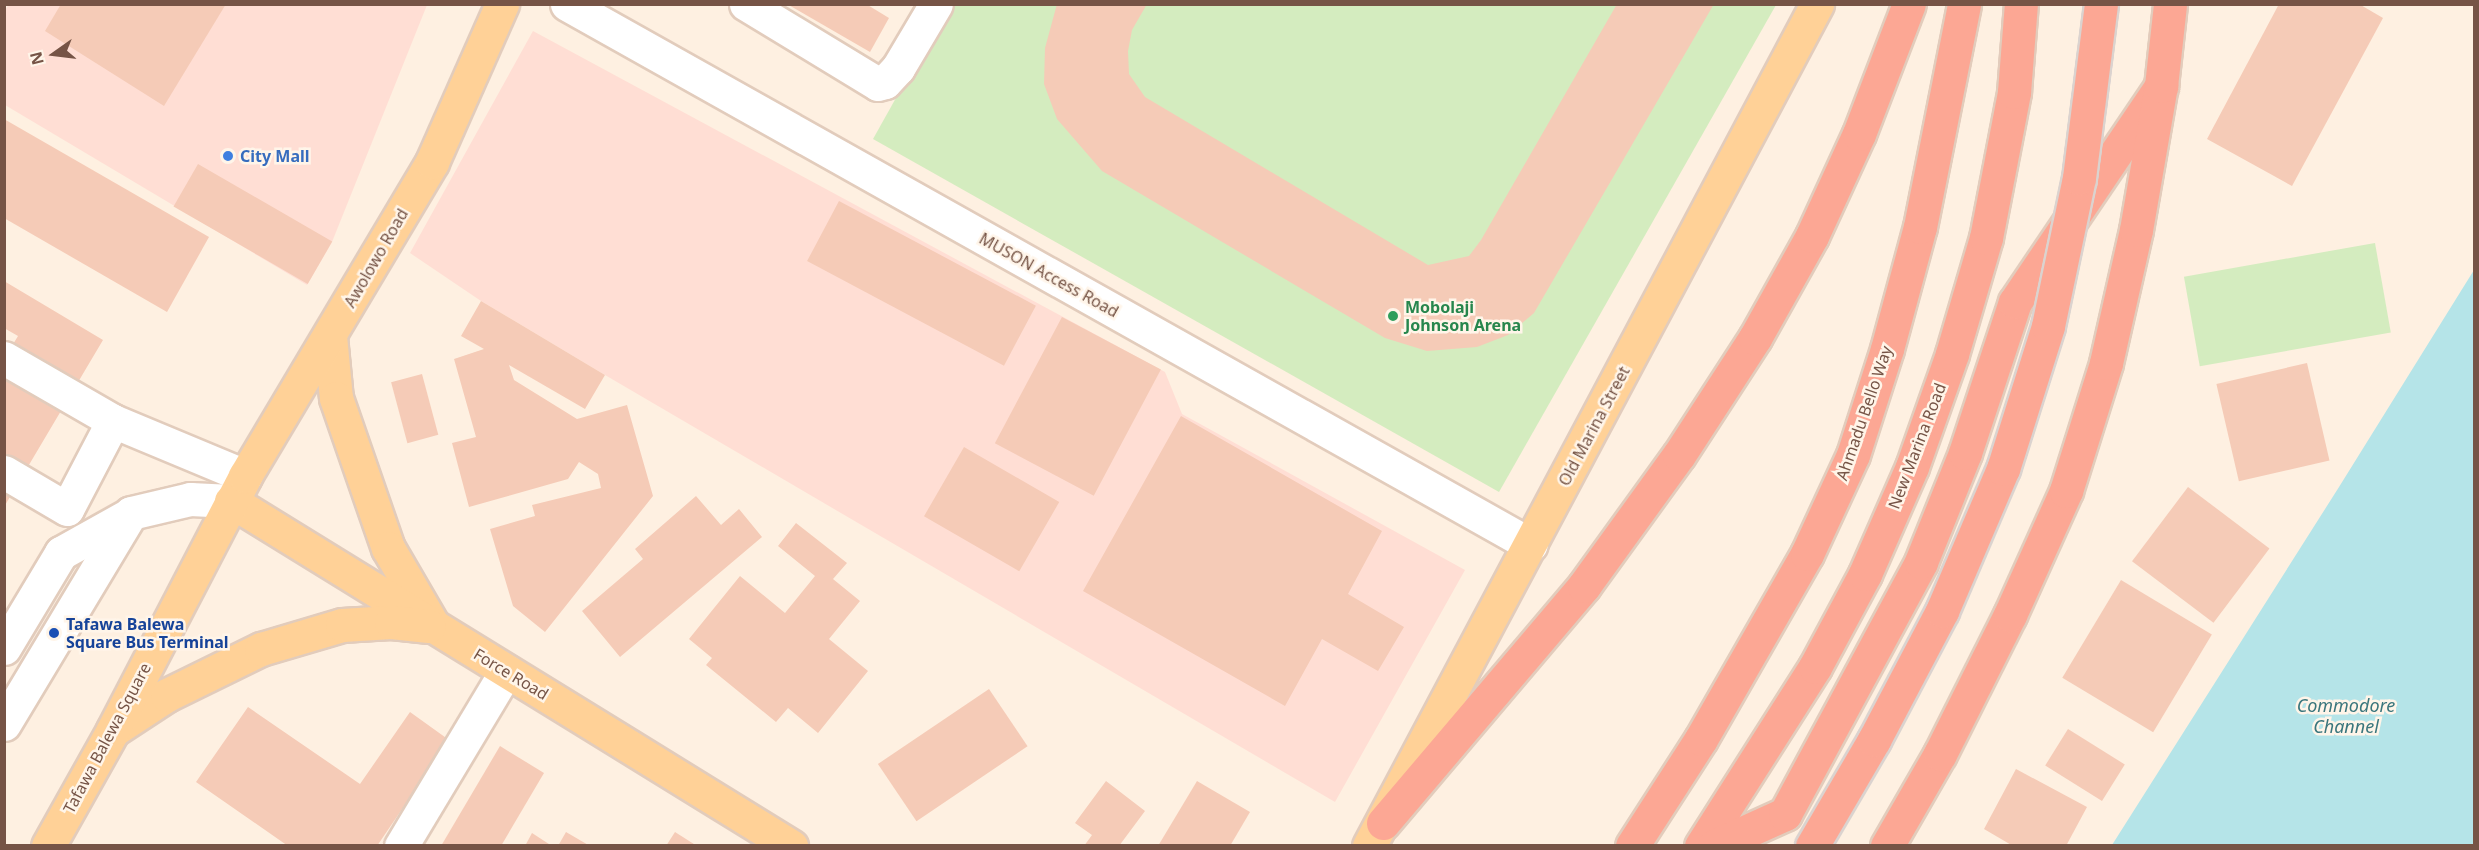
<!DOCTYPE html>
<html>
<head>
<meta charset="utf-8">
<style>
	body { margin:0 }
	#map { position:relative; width:2479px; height:850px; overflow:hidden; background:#fef0e1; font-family:"Noto Sans",sans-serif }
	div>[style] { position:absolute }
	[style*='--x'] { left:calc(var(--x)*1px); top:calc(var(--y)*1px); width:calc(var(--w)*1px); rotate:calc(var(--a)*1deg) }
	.commercial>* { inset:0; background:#ffded4 }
	.green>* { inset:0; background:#d4ecbf; transform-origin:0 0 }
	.water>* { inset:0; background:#b5e4e8 }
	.building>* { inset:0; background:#f5cbb7; transform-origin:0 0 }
	.roads { filter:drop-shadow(2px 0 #e2ccbc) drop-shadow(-2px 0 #e2ccbc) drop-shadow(0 2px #e2ccbc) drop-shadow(0 -2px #e2ccbc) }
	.minor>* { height:33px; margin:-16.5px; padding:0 16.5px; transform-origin:16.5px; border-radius:16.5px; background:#fff }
	.major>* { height:33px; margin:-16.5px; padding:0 16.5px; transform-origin:16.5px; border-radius:16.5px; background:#ffd197 }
	.highway>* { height:33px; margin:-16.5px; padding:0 16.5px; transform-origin:16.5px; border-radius:16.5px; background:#fca794 }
	.bridges { filter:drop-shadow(2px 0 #dbd3cf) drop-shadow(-2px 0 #dbd3cf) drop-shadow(0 2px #dbd3cf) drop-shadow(0 -2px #dbd3cf) }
	.highway-bridge>* { height:33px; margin:-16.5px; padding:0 16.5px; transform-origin:16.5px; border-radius:16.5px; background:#fca794 }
	.dots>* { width:16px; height:16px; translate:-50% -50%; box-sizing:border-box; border:3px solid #fff5e9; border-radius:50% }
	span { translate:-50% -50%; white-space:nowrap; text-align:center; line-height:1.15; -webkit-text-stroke:5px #fff5e9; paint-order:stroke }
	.shop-label { font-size:16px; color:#366cbe; font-weight:700 }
	.left { translate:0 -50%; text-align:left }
	.street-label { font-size:16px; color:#765446 }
	.leisure-label { font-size:16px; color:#27864d; font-weight:700 }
	.transit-label { font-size:16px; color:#164399; font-weight:700 }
	.water-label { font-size:18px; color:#3a767d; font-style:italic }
	.frame { position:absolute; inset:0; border:6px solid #765446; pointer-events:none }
	.north { position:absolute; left:24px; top:24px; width:60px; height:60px; -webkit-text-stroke:4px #fff5e9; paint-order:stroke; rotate:256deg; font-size:16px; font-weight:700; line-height:24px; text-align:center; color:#765446 }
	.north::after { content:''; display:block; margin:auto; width:21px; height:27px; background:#765446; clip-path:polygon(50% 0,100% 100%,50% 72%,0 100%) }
</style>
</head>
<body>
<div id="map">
	<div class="commercial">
		<i style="clip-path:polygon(9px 4px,427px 5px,332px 242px,307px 285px,5px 105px,4px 12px)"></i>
		<i style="clip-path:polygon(533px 31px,1165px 372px,1182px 414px,1465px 570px,1335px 802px,605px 375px,481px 301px,410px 253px)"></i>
	</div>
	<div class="green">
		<i style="clip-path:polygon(948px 5px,1776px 5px,1499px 492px,873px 139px)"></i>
		<i style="left:2375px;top:243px;width:91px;height:194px;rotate:80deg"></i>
	</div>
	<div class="water">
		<i style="clip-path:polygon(2474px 270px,2474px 845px,2112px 845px,2339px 487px)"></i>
	</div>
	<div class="building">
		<i style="clip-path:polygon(61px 4px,226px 4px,164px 106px,45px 31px)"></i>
		<i style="clip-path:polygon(787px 4px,866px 4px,889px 18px,870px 52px)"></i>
		<i style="clip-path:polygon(1057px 4px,1147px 4px,1132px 30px,1128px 51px,1129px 74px,1145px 97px,1428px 265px,1469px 256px,1481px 240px,1617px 4px,1714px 4px,1534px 313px,1508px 335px,1477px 347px,1427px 351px,1385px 338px,1102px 171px,1057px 119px,1044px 84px,1045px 48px)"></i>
		<i style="clip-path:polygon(2279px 4px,2359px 4px,2383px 18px,2292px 186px,2207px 139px)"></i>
		<i style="clip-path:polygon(4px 119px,209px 237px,167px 312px,4px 218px)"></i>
		<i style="left:198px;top:164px;width:155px;height:49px;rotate:30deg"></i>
		<i style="left:839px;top:201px;width:223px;height:68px;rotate:28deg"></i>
		<i style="clip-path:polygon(4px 281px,103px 340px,4px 507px,4px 359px,18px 336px,4px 328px)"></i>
		<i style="clip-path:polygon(481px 301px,605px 375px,585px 409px,509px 365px,514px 380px,577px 419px,627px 405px,653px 496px,545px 632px,513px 606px,490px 529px,535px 516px,532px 505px,601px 488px,598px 474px,579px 462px,568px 479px,469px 507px,452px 443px,476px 437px,454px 359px,484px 349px,461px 336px)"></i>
		<i style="left:1062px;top:317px;width:112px;height:143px;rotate:28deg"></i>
		<i style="left:2307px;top:363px;width:100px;height:93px;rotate:77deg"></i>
		<i style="left:422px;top:374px;width:63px;height:32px;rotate:75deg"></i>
		<i style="clip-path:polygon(1181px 416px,1382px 531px,1348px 594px,1404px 627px,1378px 671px,1322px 639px,1285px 706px,1083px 591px)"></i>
		<i style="left:964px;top:447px;width:110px;height:80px;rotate:30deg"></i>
		<i style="left:2188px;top:487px;width:102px;height:93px;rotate:37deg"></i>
		<i style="clip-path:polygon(696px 496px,721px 525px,739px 509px,762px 537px,620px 657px,582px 611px,643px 559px,635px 549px)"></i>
		<i style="clip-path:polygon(796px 523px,847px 563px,833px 579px,860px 601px,829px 639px,868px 671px,818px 733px,788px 708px,776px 722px,706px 665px,712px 658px,689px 639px,740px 576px,785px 613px,815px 576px,778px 546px)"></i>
		<i style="left:2121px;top:580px;width:106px;height:114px;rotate:31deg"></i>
		<i style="left:989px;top:689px;width:69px;height:134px;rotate:56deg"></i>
		<i style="clip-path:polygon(248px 707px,360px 784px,410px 712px,449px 740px,377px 846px,288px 846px,196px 782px)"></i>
		<i style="left:2068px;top:729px;width:67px;height:43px;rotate:32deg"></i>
		<i style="clip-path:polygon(500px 746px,544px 773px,501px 846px,441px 846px)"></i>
		<i style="clip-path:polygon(2016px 769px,2087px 807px,2066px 846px,2013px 846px,1984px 829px)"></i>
		<i style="clip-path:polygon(1106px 781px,1145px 811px,1119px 846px,1084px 846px,1092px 835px,1075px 823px)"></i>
		<i style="clip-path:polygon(1197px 781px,1250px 812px,1230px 846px,1158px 846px)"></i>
		<i style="clip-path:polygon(566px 832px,590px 846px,558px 846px)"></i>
		<i style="clip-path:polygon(675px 832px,697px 846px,666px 846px)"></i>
		<i style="clip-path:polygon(532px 833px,552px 846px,525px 846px)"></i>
	</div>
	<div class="roads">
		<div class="minor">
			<i style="--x:567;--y:4;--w:1105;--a:29.3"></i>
			<i style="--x:746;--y:4;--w:154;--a:31.2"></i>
			<i style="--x:878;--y:84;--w:7;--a:-16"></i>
			<i style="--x:885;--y:82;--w:19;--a:-47"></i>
			<i style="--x:898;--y:68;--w:74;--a:-59.3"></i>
			<i style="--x:4;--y:358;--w:126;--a:30"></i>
			<i style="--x:113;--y:421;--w:99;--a:117.6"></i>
			<i style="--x:67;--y:509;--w:73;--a:-149.6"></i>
			<i style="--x:113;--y:421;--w:143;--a:22.6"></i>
			<i style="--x:4;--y:648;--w:111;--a:-59"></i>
			<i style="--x:61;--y:553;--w:76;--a:-29.3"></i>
			<i style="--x:4;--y:724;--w:246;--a:-59"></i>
			<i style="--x:131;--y:513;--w:61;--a:-13.3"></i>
			<i style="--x:190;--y:499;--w:41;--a:2.8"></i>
			<i style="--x:401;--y:846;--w:204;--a:-59"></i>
		</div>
		<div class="major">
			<i style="--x:330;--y:336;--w:62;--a:84.5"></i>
			<i style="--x:336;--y:398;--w:159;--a:70.9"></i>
			<i style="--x:388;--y:548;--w:86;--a:59.8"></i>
			<i style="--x:231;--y:501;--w:658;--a:31.64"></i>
			<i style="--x:115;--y:729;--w:62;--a:-33.2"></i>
			<i style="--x:167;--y:695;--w:105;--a:-26.1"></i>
			<i style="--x:261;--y:649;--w:84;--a:-16.5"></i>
			<i style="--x:342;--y:625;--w:49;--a:-3.5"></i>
			<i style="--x:391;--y:622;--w:38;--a:6"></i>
			<i style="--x:48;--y:846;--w:133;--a:-60.7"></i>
			<i style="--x:113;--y:730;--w:286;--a:-62.5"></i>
			<i style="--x:245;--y:476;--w:365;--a:-59.2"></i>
			<i style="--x:432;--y:162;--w:173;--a:-66.1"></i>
			<i style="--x:1369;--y:846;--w:954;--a:-61.98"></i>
		</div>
		<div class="highway">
			<i style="--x:1383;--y:823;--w:311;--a:-49.7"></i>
			<i style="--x:1584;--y:586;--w:162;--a:-54.1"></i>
			<i style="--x:1679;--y:455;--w:140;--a:-57"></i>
			<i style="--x:1755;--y:338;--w:117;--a:-60.8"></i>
			<i style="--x:1812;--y:236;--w:112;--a:-65.3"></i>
			<i style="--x:1859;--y:134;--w:139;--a:-69"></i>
			<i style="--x:1632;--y:846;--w:127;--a:-57.2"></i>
			<i style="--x:1701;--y:739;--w:213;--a:-60.2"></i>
			<i style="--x:1807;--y:554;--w:109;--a:-65.1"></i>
			<i style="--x:1853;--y:455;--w:111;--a:-72.2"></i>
			<i style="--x:1887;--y:349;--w:126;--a:-74.9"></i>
			<i style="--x:1920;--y:227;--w:227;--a:-78.8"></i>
			<i style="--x:1701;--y:846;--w:212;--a:-57.5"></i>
			<i style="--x:1815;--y:667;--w:106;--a:-61.7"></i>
			<i style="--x:1865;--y:574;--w:117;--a:-66.3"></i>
			<i style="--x:1912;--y:467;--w:120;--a:-70.5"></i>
			<i style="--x:1952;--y:354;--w:121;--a:-73.7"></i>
			<i style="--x:1986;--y:238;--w:149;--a:-79.1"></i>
			<i style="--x:2014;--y:92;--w:88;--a:-85.5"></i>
			<i style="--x:1714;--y:846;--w:78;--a:-24.3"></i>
			<i style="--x:1785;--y:814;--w:286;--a:-61.6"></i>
			<i style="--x:1921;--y:562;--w:118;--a:-68"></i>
			<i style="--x:1965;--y:453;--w:159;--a:-71.7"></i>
			<i style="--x:2015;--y:302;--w:261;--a:-55.9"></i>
			<i style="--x:1887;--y:846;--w:106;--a:-60.1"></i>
			<i style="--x:1940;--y:754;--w:156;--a:-63.3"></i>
			<i style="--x:2010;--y:615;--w:136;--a:-65.7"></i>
			<i style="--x:2066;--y:491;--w:134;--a:-72.6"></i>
			<i style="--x:2106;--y:363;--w:136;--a:-77.3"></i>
			<i style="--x:2136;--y:230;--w:146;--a:-80.2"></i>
			<i style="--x:2161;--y:86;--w:82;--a:-83.7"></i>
		</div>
	</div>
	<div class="bridges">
		<div class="highway-bridge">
			<i style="--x:1812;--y:846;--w:123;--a:-59.7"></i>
			<i style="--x:1874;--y:740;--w:146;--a:-62.2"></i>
			<i style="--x:1942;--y:611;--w:155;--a:-66.8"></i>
			<i style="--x:2003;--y:469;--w:150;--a:-72.5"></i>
			<i style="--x:2048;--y:326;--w:151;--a:-78.2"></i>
			<i style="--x:2079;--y:178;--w:175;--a:-82.8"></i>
		</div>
	</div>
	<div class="dots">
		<i style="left:228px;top:156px;background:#3f7fe0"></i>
		<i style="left:1393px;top:316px;background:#2e9e5b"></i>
		<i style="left:54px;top:633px;background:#1a4fb4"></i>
	</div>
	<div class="shop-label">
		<span class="left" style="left:240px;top:156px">City Mall</span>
	</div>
	<div class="street-label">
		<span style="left:376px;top:258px;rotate:-60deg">Awolowo Road</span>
		<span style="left:1049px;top:275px;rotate:29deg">MUSON Access Road</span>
		<span style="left:1864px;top:413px;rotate:-71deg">Ahmadu Bello Way</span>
		<span style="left:1594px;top:426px;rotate:-62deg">Old Marina Street</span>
		<span style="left:1917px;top:446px;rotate:-69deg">New Marina Road</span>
		<span style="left:511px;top:674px;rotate:31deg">Force Road</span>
		<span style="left:107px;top:738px;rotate:-62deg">Tafawa Balewa Square</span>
	</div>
	<div class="leisure-label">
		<span class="left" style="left:1405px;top:316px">Mobolaji<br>Johnson Arena</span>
	</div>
	<div class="transit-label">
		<span class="left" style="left:66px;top:633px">Tafawa Balewa<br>Square Bus Terminal</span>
	</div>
	<div class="water-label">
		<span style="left:2346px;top:716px">Commodore<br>Channel</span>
	</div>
	<div class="frame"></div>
	<div class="north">N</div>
</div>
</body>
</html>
